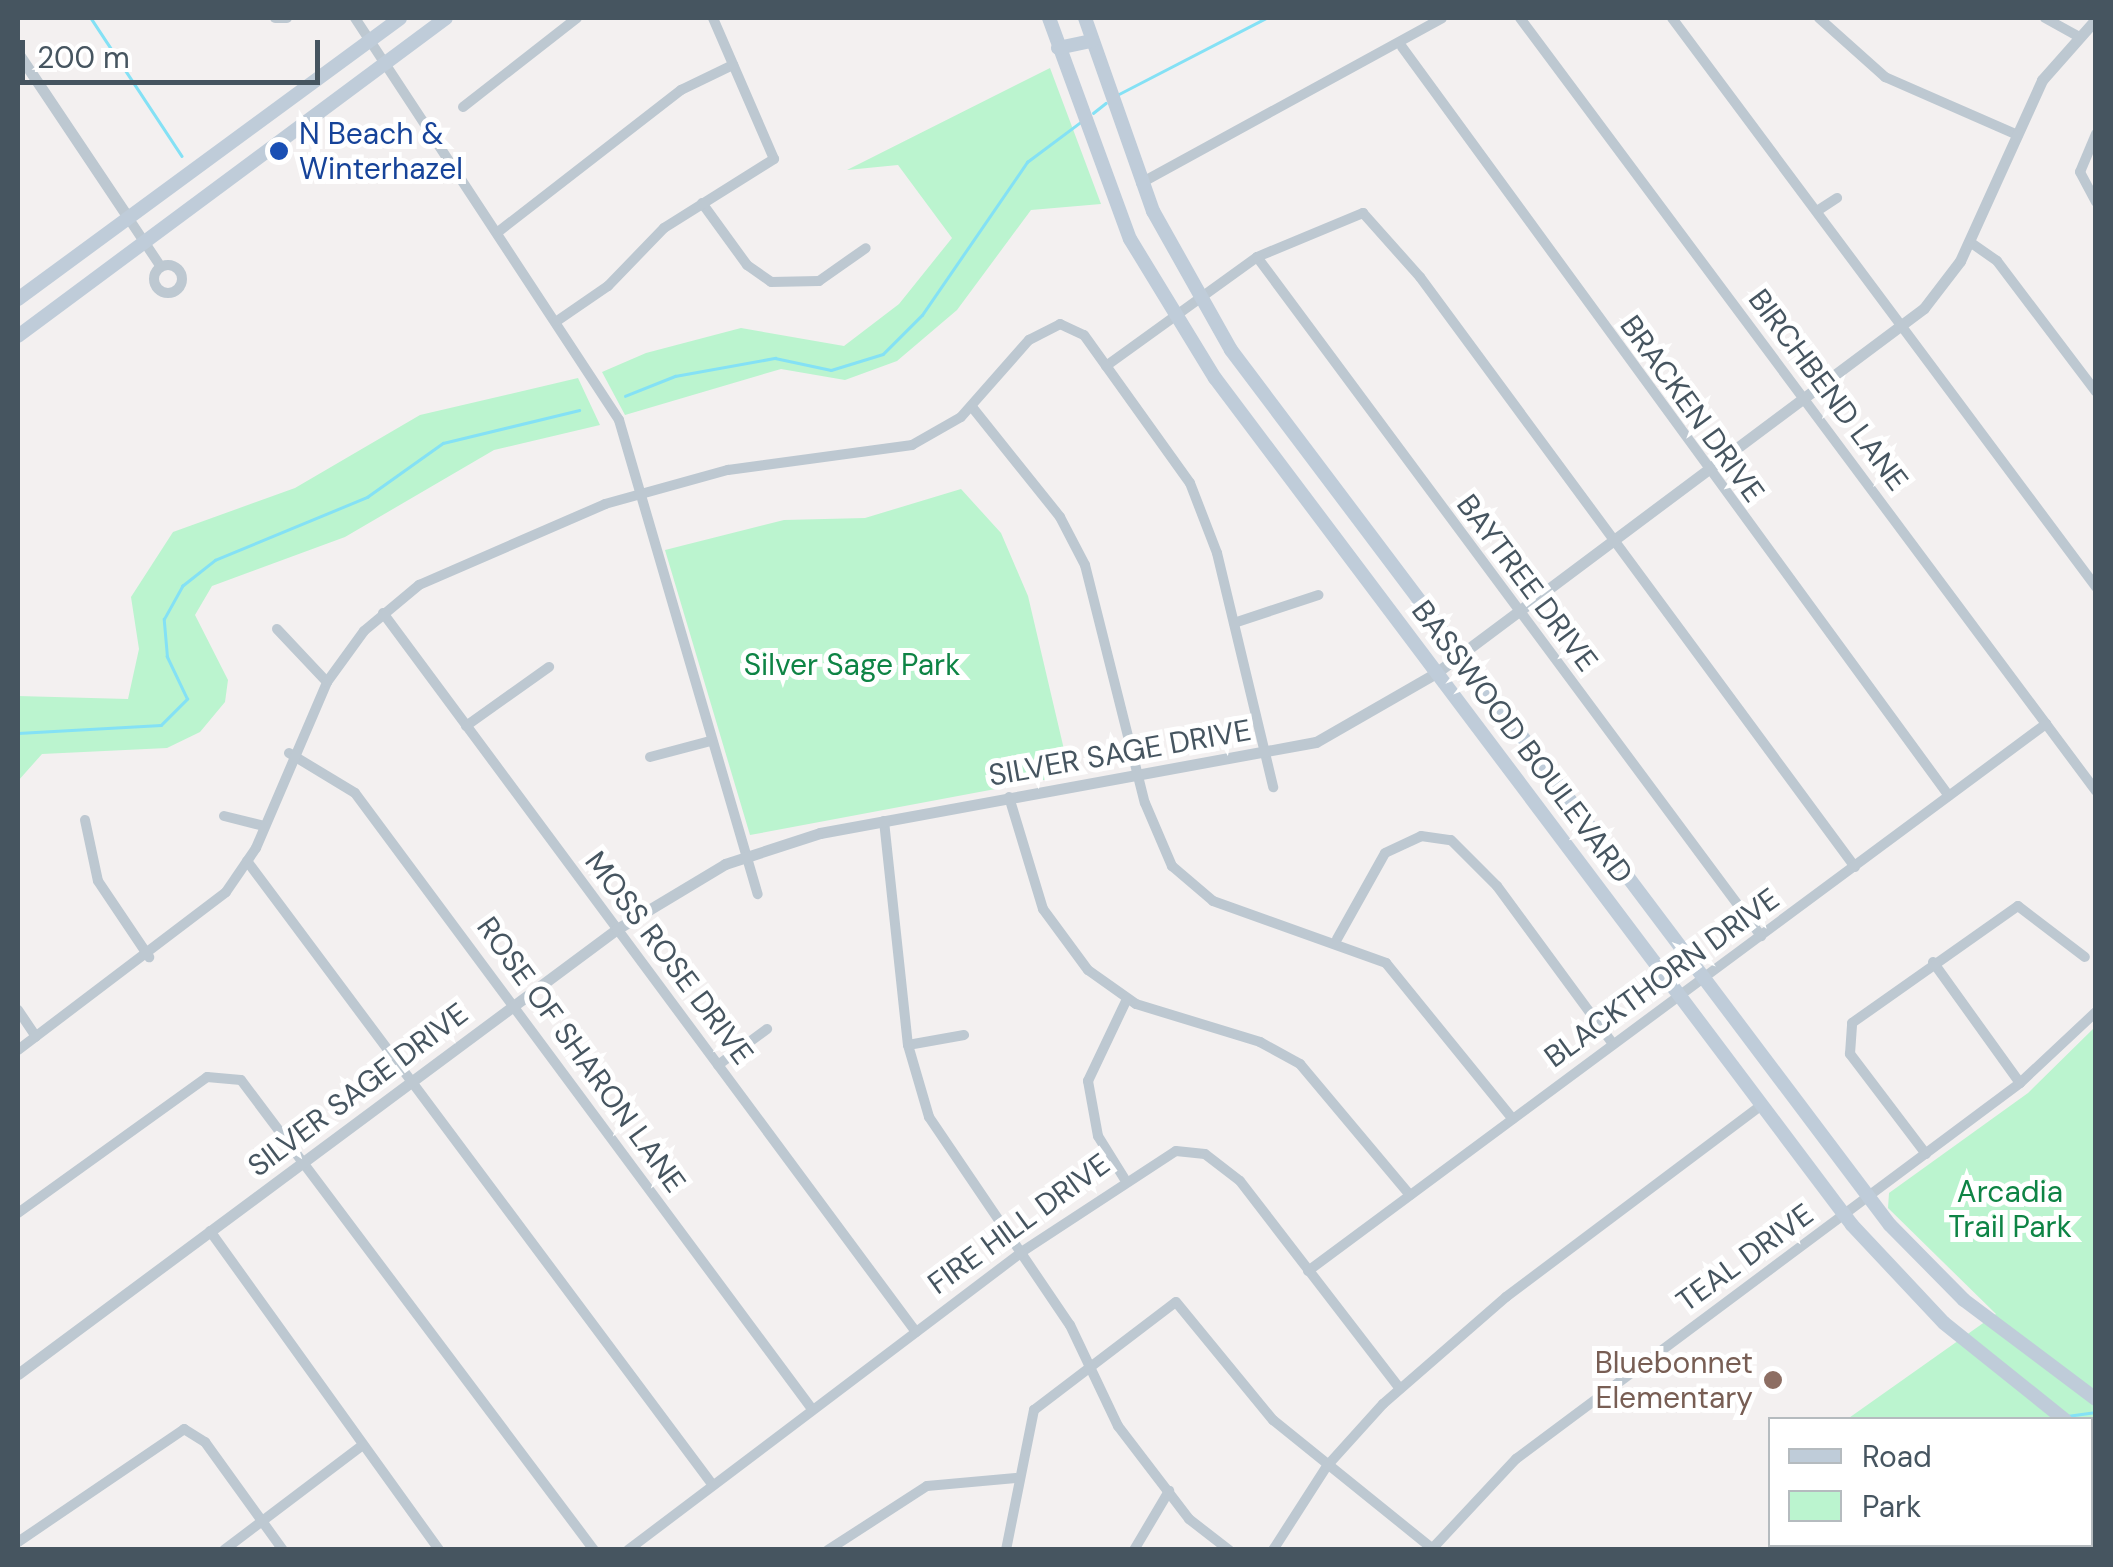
<!DOCTYPE html>
<html>
<head>
<meta charset="utf-8">
<style>
	body { margin:0 }
	#map { position:relative; width:2113px; height:1567px; overflow:hidden; background:#f3f0f0; font-family:"DM Sans",sans-serif }
	div>[style] { position:absolute }
	[style*='--x'] { left:calc(var(--x)*1px); top:calc(var(--y)*1px); width:calc(var(--w)*1px); rotate:calc(var(--a)*1deg) }
	.green>* { inset:0; background:#bbf4cf }
	.stream>* { height:2.5px; margin:-1.25px; padding:0 1.25px; transform-origin:1.25px; border-radius:1.25px; background:#84e1f5 }
	.minor>* { height:10px; margin:-5px; padding:0 5px; transform-origin:5px; border-radius:5px; background:#bdc8d1 }
	.minor>.ring { margin:-5px; padding:0; box-sizing:content-box; background:none; border:10px solid #bdc8d1; border-radius:50% }
	.tertiary>* { height:11px; margin:-5.5px; padding:0 5.5px; transform-origin:5.5px; border-radius:5.5px; background:#bdc8d1 }
	.secondary>* { height:14px; margin:-7px; padding:0 7px; transform-origin:7px; border-radius:7px; background:#bfccd9 }
	.dots>* { width:28px; height:28px; translate:-50% -50%; box-sizing:border-box; border:5px solid #fff; border-radius:50% }
	span { translate:-50% -50%; white-space:nowrap; text-align:center; line-height:1.15; -webkit-text-stroke:10px #fff; paint-order:stroke }
	.transit-label { font-size:30px; color:#164399 }
	.left { translate:0 -50%; text-align:left }
	.street-label { font-size:30px; color:#465560 }
	.park-label { font-size:30px; color:#0e8445 }
	.education-label { font-size:30px; color:#785e54 }
	.right { translate:-100% -50%; text-align:right }
	.frame { position:absolute; inset:0; border:20px solid #465560; pointer-events:none }
	.legend { position:absolute; left:1768px; top:1417px; width:325px; height:130px; box-sizing:border-box; background:#fff; border:2px solid #b5bbbf; margin:0; padding:12px 18px; list-style:none; font-size:30px; color:#465560 }
	.legend li { display:flex; align-items:center; gap:20px; height:50px }
	.legend b { width:50px; border:2px solid #b5bbbf }
	.scale { position:absolute; left:20px; top:40px; width:300px; height:45px; box-sizing:border-box; border:5px solid #465560; border-top:0; padding-left:12px; font-size:30px; line-height:35px; white-space:nowrap; color:#465560; -webkit-text-stroke:8px #fff; paint-order:stroke }
</style>
</head>
<body>
<div id="map">
	<div class="green">
		<i style="clip-path:polygon(1050px 68px,1101px 204px,1031px 210px,957px 310px,897px 361px,845px 380px,781px 369px,625px 415px,602px 372px,646px 353px,741px 328px,844px 346px,899px 304px,952px 238px,898px 165px,847px 170px)"></i>
		<i style="clip-path:polygon(578px 378px,600px 425px,494px 450px,345px 537px,212px 586px,195px 615px,228px 680px,225px 702px,200px 732px,167px 748px,42px 754px,18px 781px,18px 696px,128px 699px,139px 649px,131px 597px,173px 532px,295px 488px,420px 415px)"></i>
		<i style="clip-path:polygon(961px 489px,1001px 533px,1028px 596px,1070px 775px,750px 835px,665px 550px,784px 520px,865px 518px)"></i>
		<i style="clip-path:polygon(2095px 1027px,2095px 1539px,2091px 1543px,2090px 1420px,1846px 1420px,1996px 1314px,1888px 1208px,1889px 1193px,2028px 1093px)"></i>
		<i style="clip-path:polygon(1806px 1545px,1806px 1544px,2089px 1545px,1804px 1549px)"></i>
	</div>
	<div class="stream">
		<i style="--x:91;--y:18;--w:165;--a:56.6"></i>
		<i style="--x:1117;--y:95;--w:168;--a:-27.3"></i>
		<i style="--x:1093;--y:113;--w:16;--a:-38"></i>
		<i style="--x:625;--y:396;--w:54;--a:-21.8"></i>
		<i style="--x:675;--y:376;--w:102;--a:-10.2"></i>
		<i style="--x:775;--y:358;--w:57;--a:12.1"></i>
		<i style="--x:831;--y:370;--w:54;--a:-17.1"></i>
		<i style="--x:883;--y:354;--w:55;--a:-45"></i>
		<i style="--x:922;--y:315;--w:186;--a:-55.5"></i>
		<i style="--x:1027;--y:162;--w:69;--a:-36.7"></i>
		<i style="--x:18;--y:733;--w:143;--a:-3.2"></i>
		<i style="--x:161;--y:725;--w:37;--a:-45"></i>
		<i style="--x:187;--y:699;--w:47;--a:-115.5"></i>
		<i style="--x:167;--y:657;--w:38;--a:-95"></i>
		<i style="--x:164;--y:619;--w:38;--a:-61"></i>
		<i style="--x:182;--y:586;--w:42;--a:-38.2"></i>
		<i style="--x:215;--y:560;--w:165;--a:-22.5"></i>
		<i style="--x:367;--y:497;--w:93;--a:-35.4"></i>
		<i style="--x:443;--y:443;--w:140;--a:-13.6"></i>
		<i style="--x:2067;--y:1416;--w:29;--a:-8"></i>
		<i style="--x:1857;--y:1544;--w:9;--a:41"></i>
	</div>
	<div class="minor">
		<i style="--x:275;--y:18;--w:12;--a:0"></i>
		<i style="--x:355;--y:18;--w:481;--a:56.7"></i>
		<i style="--x:619;--y:420;--w:494;--a:73.7"></i>
		<i style="--x:1520;--y:18;--w:964;--a:53.31"></i>
		<i style="--x:1672;--y:18;--w:710;--a:53.31"></i>
		<i style="--x:1819;--y:18;--w:89;--a:41.8"></i>
		<i style="--x:1885;--y:77;--w:145;--a:23.6"></i>
		<i style="--x:2045;--y:18;--w:37;--a:29"></i>
		<i style="--x:1402;--y:47;--w:927;--a:53.86"></i>
		<i style="--x:463;--y:107;--w:145;--a:-38"></i>
		<i style="--x:2096;--y:134;--w:41;--a:112.8"></i>
		<i style="--x:2080;--y:172;--w:34;--a:62"></i>
		<i style="--x:1141;--y:183;--w:343;--a:-28.7"></i>
		<i style="--x:702;--y:203;--w:77;--a:54"></i>
		<i style="--x:747;--y:265;--w:29;--a:35"></i>
		<i style="--x:771;--y:282;--w:48;--a:-1.2"></i>
		<i style="--x:819;--y:281;--w:57;--a:-35.1"></i>
		<i style="--x:1817;--y:211;--w:24;--a:-33"></i>
		<i style="--x:127;--y:216;--w:61;--a:56.3"></i>
		<i style="--x:498;--y:232;--w:232;--a:-37.8"></i>
		<i style="--x:681;--y:90;--w:58;--a:-25.7"></i>
		<i style="--x:1970;--y:242;--w:33;--a:35"></i>
		<i style="--x:1997;--y:261;--w:164;--a:52.9"></i>
		<i style="--x:1257;--y:257;--w:846;--a:53.41"></i>
		<i class="ring" style="left:154px;top:265px;width:18px;height:18px"></i>
		<i style="--x:557;--y:321;--w:62;--a:-34.5"></i>
		<i style="--x:608;--y:286;--w:81;--a:-46"></i>
		<i style="--x:664;--y:228;--w:130;--a:-32.1"></i>
		<i style="--x:774;--y:159;--w:154;--a:-113.4"></i>
		<i style="--x:1106;--y:366;--w:186;--a:-35.8"></i>
		<i style="--x:1257;--y:257;--w:115;--a:-22.5"></i>
		<i style="--x:1363;--y:213;--w:86;--a:48.3"></i>
		<i style="--x:1420;--y:277;--w:733;--a:53.6"></i>
		<i style="--x:972;--y:407;--w:141;--a:51.3"></i>
		<i style="--x:1060;--y:517;--w:54;--a:62.5"></i>
		<i style="--x:1085;--y:565;--w:245;--a:75.9"></i>
		<i style="--x:1145;--y:803;--w:69;--a:66.8"></i>
		<i style="--x:1172;--y:866;--w:54;--a:40.5"></i>
		<i style="--x:1213;--y:901;--w:184;--a:19.7"></i>
		<i style="--x:1386;--y:963;--w:201;--a:50.9"></i>
		<i style="--x:383;--y:613;--w:895;--a:53.45"></i>
		<i style="--x:1234;--y:623;--w:89;--a:-18.4"></i>
		<i style="--x:277;--y:629;--w:73;--a:46.7"></i>
		<i style="--x:466;--y:726;--w:102;--a:-35.4"></i>
		<i style="--x:289;--y:753;--w:77;--a:31.2"></i>
		<i style="--x:355;--y:793;--w:767;--a:53.43"></i>
		<i style="--x:650;--y:757;--w:62;--a:-14.9"></i>
		<i style="--x:1009;--y:797;--w:117;--a:73.1"></i>
		<i style="--x:1043;--y:909;--w:76;--a:53.6"></i>
		<i style="--x:1088;--y:970;--w:59;--a:35.3"></i>
		<i style="--x:1136;--y:1004;--w:130;--a:17"></i>
		<i style="--x:1260;--y:1042;--w:46;--a:28.8"></i>
		<i style="--x:1300;--y:1064;--w:171;--a:50"></i>
		<i style="--x:224;--y:816;--w:41;--a:14"></i>
		<i style="--x:85;--y:820;--w:62;--a:78"></i>
		<i style="--x:98;--y:881;--w:92;--a:56.1"></i>
		<i style="--x:884;--y:821;--w:225;--a:83.9"></i>
		<i style="--x:908;--y:1045;--w:75;--a:73.7"></i>
		<i style="--x:929;--y:1117;--w:251;--a:55.9"></i>
		<i style="--x:1070;--y:1325;--w:112;--a:64.6"></i>
		<i style="--x:1118;--y:1426;--w:117;--a:52.6"></i>
		<i style="--x:1189;--y:1519;--w:51;--a:37.8"></i>
		<i style="--x:247;--y:861;--w:777;--a:53.26"></i>
		<i style="--x:1337;--y:939;--w:98;--a:-60.8"></i>
		<i style="--x:1385;--y:853;--w:40;--a:-25"></i>
		<i style="--x:1421;--y:836;--w:30;--a:8"></i>
		<i style="--x:1451;--y:840;--w:65;--a:45"></i>
		<i style="--x:1497;--y:886;--w:196;--a:53.7"></i>
		<i style="--x:1933;--y:962;--w:149;--a:54.3"></i>
		<i style="--x:18;--y:1010;--w:32;--a:56"></i>
		<i style="--x:908;--y:1045;--w:57;--a:-10.1"></i>
		<i style="--x:18;--y:1050;--w:261;--a:-37.2"></i>
		<i style="--x:226;--y:892;--w:53;--a:-55.7"></i>
		<i style="--x:256;--y:848;--w:181;--a:-66.8"></i>
		<i style="--x:327;--y:682;--w:63;--a:-54"></i>
		<i style="--x:364;--y:631;--w:72;--a:-39.9"></i>
		<i style="--x:419;--y:585;--w:203;--a:-23.5"></i>
		<i style="--x:605;--y:504;--w:128;--a:-15.5"></i>
		<i style="--x:728;--y:470;--w:186;--a:-7.7"></i>
		<i style="--x:912;--y:445;--w:56;--a:-29.7"></i>
		<i style="--x:961;--y:417;--w:103;--a:-48.6"></i>
		<i style="--x:1029;--y:340;--w:35;--a:-27"></i>
		<i style="--x:1060;--y:324;--w:26;--a:25"></i>
		<i style="--x:1084;--y:335;--w:182;--a:54.4"></i>
		<i style="--x:1190;--y:483;--w:75;--a:68.9"></i>
		<i style="--x:1217;--y:553;--w:241;--a:76.5"></i>
		<i style="--x:718;--y:1065;--w:61;--a:-36.3"></i>
		<i style="--x:1926;--y:1154;--w:126;--a:-127.2"></i>
		<i style="--x:1850;--y:1054;--w:31;--a:-86"></i>
		<i style="--x:1852;--y:1023;--w:203;--a:-35.2"></i>
		<i style="--x:2018;--y:906;--w:84;--a:37.3"></i>
		<i style="--x:1124;--y:1178;--w:49;--a:-121.8"></i>
		<i style="--x:1098;--y:1136;--w:56;--a:-100.3"></i>
		<i style="--x:1088;--y:1081;--w:91;--a:-64.6"></i>
		<i style="--x:18;--y:1213;--w:233;--a:-35.7"></i>
		<i style="--x:207;--y:1077;--w:34;--a:5"></i>
		<i style="--x:241;--y:1080;--w:588;--a:53.09"></i>
		<i style="--x:210;--y:1231;--w:393;--a:54.3"></i>
		<i style="--x:1308;--y:1271;--w:919;--a:-36.55"></i>
		<i style="--x:18;--y:1542;--w:201;--a:-34.2"></i>
		<i style="--x:184;--y:1429;--w:25;--a:32"></i>
		<i style="--x:205;--y:1442;--w:133;--a:54.2"></i>
		<i style="--x:224;--y:1550;--w:174;--a:-37.1"></i>
		<i style="--x:628;--y:1550;--w:492;--a:-37.1"></i>
		<i style="--x:1020;--y:1253;--w:186;--a:-33.2"></i>
		<i style="--x:1176;--y:1151;--w:29;--a:6"></i>
		<i style="--x:1205;--y:1154;--w:44;--a:37.6"></i>
		<i style="--x:1240;--y:1181;--w:262;--a:52.4"></i>
		<i style="--x:828;--y:1550;--w:118;--a:-32.9"></i>
		<i style="--x:927;--y:1486;--w:89;--a:-5.1"></i>
		<i style="--x:1006;--y:1550;--w:143;--a:-78.7"></i>
		<i style="--x:1034;--y:1410;--w:178;--a:-37.3"></i>
		<i style="--x:1176;--y:1302;--w:153;--a:50.6"></i>
		<i style="--x:1273;--y:1420;--w:207;--a:38.9"></i>
		<i style="--x:1134;--y:1550;--w:69;--a:-59.3"></i>
		<i style="--x:1273;--y:1550;--w:100;--a:-57.3"></i>
		<i style="--x:1327;--y:1466;--w:84;--a:-47.9"></i>
		<i style="--x:1383;--y:1404;--w:163;--a:-41"></i>
		<i style="--x:1506;--y:1297;--w:316;--a:-36.9"></i>
		<i style="--x:1431;--y:1550;--w:125;--a:-47"></i>
		<i style="--x:1516;--y:1459;--w:629;--a:-36.72"></i>
		<i style="--x:2020;--y:1083;--w:104;--a:-43.1"></i>
		<i style="--x:1796;--y:1550;--w:6;--a:-81"></i>
	</div>
	<div class="tertiary">
		<i style="--x:18;--y:53;--w:196;--a:56.2"></i>
		<i style="--x:18;--y:1374;--w:746;--a:-36.61"></i>
		<i style="--x:617;--y:929;--w:126;--a:-31"></i>
		<i style="--x:725;--y:864;--w:100;--a:-18.1"></i>
		<i style="--x:820;--y:833;--w:504;--a:-10.4"></i>
		<i style="--x:1316;--y:742;--w:138;--a:-29.9"></i>
		<i style="--x:1436;--y:673;--w:609;--a:-36.79"></i>
		<i style="--x:1924;--y:308;--w:59;--a:-52.5"></i>
		<i style="--x:1960;--y:261;--w:199;--a:-65.6"></i>
		<i style="--x:2042;--y:80;--w:81;--a:-48.5"></i>
	</div>
	<div class="secondary">
		<i style="--x:1049;--y:18;--w:235;--a:69.9"></i>
		<i style="--x:1130;--y:239;--w:163;--a:58.6"></i>
		<i style="--x:1215;--y:378;--w:1060;--a:53.05"></i>
		<i style="--x:1852;--y:1225;--w:134;--a:46.8"></i>
		<i style="--x:1944;--y:1323;--w:155;--a:38.7"></i>
		<i style="--x:1085;--y:18;--w:205;--a:70.6"></i>
		<i style="--x:1153;--y:211;--w:159;--a:60.7"></i>
		<i style="--x:1231;--y:350;--w:1095;--a:53.02"></i>
		<i style="--x:1890;--y:1225;--w:105;--a:45.4"></i>
		<i style="--x:1964;--y:1300;--w:165;--a:36.9"></i>
		<i style="--x:1058;--y:48;--w:35;--a:-12"></i>
		<i style="--x:18;--y:299;--w:474;--a:-36.3"></i>
		<i style="--x:18;--y:336;--w:533;--a:-36.61"></i>
		<i style="--x:2090;--y:1437;--w:7;--a:27"></i>
	</div>
	<div class="dots">
		<i style="left:279px;top:151px;background:#1a4fb4"></i>
		<i style="left:1773px;top:1380px;background:#8d6e63"></i>
	</div>
	<div class="transit-label">
		<span class="left" style="left:299px;top:151px">N Beach &amp;<br>Winterhazel</span>
	</div>
	<div class="street-label">
		<span style="left:1828px;top:390px;rotate:53deg">BIRCHBEND LANE</span>
		<span style="left:1692px;top:409px;rotate:54deg">BRACKEN DRIVE</span>
		<span style="left:1527px;top:583px;rotate:53deg">BAYTREE DRIVE</span>
		<span style="left:1522px;top:742px;rotate:53deg">BASSWOOD BOULEVARD</span>
		<span style="left:1120px;top:753px;rotate:-10deg">SILVER SAGE DRIVE</span>
		<span style="left:669px;top:958px;rotate:53deg">MOSS ROSE DRIVE</span>
		<span style="left:1662px;top:978px;rotate:-36deg">BLACKTHORN DRIVE</span>
		<span style="left:581px;top:1055px;rotate:54deg">ROSE OF SHARON LANE</span>
		<span style="left:358px;top:1090px;rotate:-37deg">SILVER SAGE DRIVE</span>
		<span style="left:1019px;top:1224px;rotate:-36deg">FIRE HILL DRIVE</span>
		<span style="left:1745px;top:1258px;rotate:-36deg">TEAL DRIVE</span>
	</div>
	<div class="park-label">
		<span style="left:852px;top:665px">Silver Sage Park</span>
		<span style="left:2010px;top:1209px">Arcadia<br>Trail Park</span>
	</div>
	<div class="education-label">
		<span class="right" style="left:1753px;top:1380px">Bluebonnet<br>Elementary</span>
	</div>
	<div class="frame"></div>
	<ul class="legend">
	<li><b style="height:12px;background:#bfccd9"></b>Road</li>
	<li><b style="height:28px;background:#bbf4cf"></b>Park</li>
	</ul>
	<div class="scale">200 m</div>
</div>
</body>
</html>
